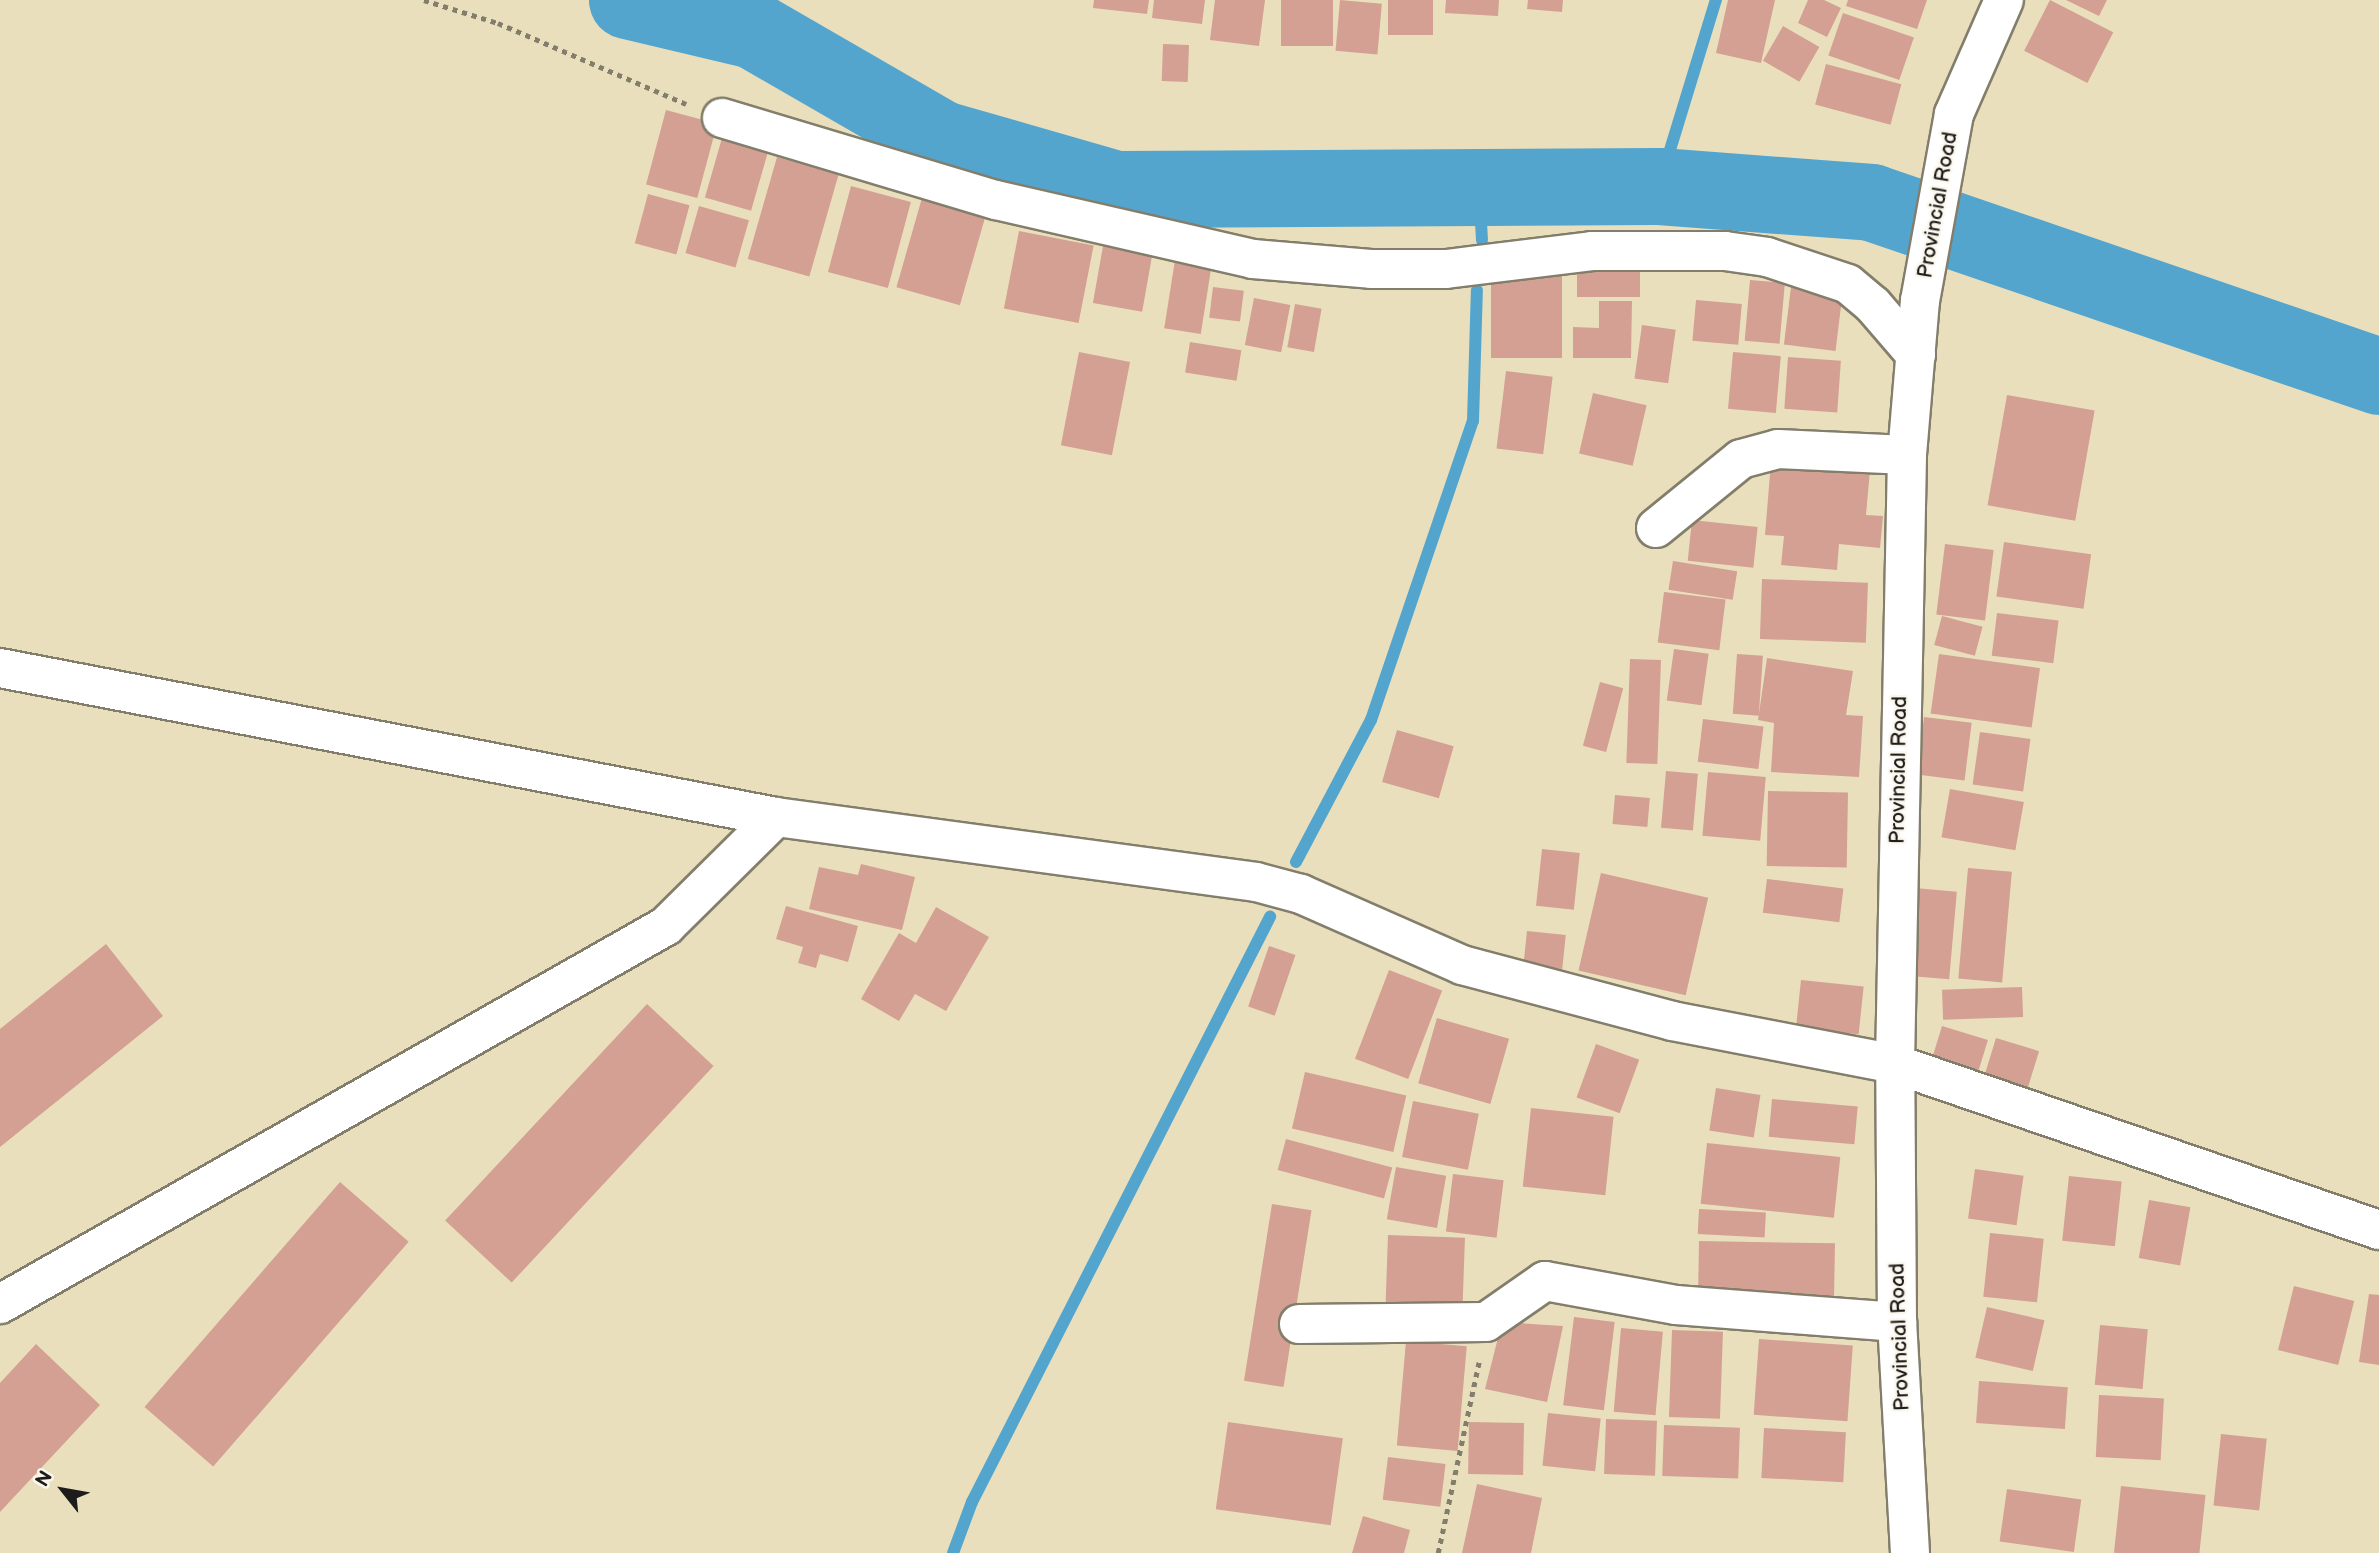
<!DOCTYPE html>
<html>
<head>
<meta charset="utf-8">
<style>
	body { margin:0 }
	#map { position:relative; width:2379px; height:1553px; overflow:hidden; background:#eadfbc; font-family:"Balsamiq Sans",sans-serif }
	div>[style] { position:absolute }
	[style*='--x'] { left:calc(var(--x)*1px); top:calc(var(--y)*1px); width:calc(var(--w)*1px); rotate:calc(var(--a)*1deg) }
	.stream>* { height:12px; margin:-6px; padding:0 6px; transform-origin:6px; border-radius:6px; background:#53a5ce }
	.river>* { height:77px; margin:-38.5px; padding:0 38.5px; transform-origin:38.5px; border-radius:38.5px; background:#53a5ce }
	.building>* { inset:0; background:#d3a093; transform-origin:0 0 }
	.path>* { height:4.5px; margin-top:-2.25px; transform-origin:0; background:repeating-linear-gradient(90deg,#837e6c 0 5px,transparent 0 10px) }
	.roads { filter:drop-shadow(2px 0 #837e6c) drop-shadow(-2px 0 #837e6c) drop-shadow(0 2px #837e6c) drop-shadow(0 -2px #837e6c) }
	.minor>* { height:38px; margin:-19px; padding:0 19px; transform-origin:19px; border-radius:19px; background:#fff }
	.major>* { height:38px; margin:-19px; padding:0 19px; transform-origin:19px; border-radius:19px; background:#fff }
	span { translate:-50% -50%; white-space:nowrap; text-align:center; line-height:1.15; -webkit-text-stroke:5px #fbf7ec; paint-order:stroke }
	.street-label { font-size:21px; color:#1c1c1c }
	.north { position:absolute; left:28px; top:1455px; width:70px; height:70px; -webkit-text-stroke:5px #fbf7ec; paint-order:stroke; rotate:301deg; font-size:19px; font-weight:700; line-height:28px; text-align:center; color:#1c1c1c }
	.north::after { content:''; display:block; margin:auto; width:24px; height:32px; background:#1c1c1c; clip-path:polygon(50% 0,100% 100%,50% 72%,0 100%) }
</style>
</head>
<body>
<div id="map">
	<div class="stream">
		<i style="--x:1479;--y:185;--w:55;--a:86.9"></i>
		<i style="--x:1659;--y:186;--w:195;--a:-73"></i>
		<i style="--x:1296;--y:862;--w:161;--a:-62.2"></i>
		<i style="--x:1371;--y:720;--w:316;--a:-71.2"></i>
		<i style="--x:1473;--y:421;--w:131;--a:-88.3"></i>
		<i style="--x:953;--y:1553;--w:54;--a:-69.6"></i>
		<i style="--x:972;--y:1502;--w:657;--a:-63.01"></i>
	</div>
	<div class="river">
		<i style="--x:627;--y:0;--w:130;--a:13.4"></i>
		<i style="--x:753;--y:30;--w:218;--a:30"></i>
		<i style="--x:942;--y:139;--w:181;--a:16"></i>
		<i style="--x:1116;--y:189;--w:543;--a:-0.32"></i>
		<i style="--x:1659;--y:186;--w:213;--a:4.3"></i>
		<i style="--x:1871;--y:202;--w:537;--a:18.91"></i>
	</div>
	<div class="building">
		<i style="clip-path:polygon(1094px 0,1149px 0,1147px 14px,1093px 8px)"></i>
		<i style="clip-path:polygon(1154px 0,1205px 0,1202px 24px,1152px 18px)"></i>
		<i style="clip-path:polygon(1215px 0,1265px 0,1259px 46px,1210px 40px)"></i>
		<i style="left:1281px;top:0;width:52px;height:46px"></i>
		<i style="left:1340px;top:0;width:42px;height:51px;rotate:5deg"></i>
		<i style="left:1388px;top:0;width:45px;height:35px"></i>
		<i style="clip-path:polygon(1446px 0,1499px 0,1498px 16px,1445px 13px)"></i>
		<i style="clip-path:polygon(1528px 0,1563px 0,1562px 12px,1527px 9px)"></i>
		<i style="clip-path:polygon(1728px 0,1775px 0,1761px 63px,1716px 53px)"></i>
		<i style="clip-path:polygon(1808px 0,1824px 0,1841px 8px,1827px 37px,1798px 23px)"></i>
		<i style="clip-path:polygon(1848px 0,1927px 0,1917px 29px,1846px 6px)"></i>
		<i style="left:2050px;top:0;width:71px;height:57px;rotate:27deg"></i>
		<i style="clip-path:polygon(2066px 0,2107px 0,2099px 16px)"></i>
		<i style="left:1843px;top:13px;width:75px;height:45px;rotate:19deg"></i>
		<i style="left:1783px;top:26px;width:42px;height:40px;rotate:30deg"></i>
		<i style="left:1163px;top:44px;width:26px;height:37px;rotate:2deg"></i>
		<i style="left:1826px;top:64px;width:78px;height:42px;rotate:15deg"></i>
		<i style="left:666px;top:110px;width:53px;height:77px;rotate:15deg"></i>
		<i style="left:722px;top:138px;width:48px;height:62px;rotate:16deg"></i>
		<i style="left:777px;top:157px;width:64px;height:106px;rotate:16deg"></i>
		<i style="left:851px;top:186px;width:62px;height:89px;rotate:15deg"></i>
		<i style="left:924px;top:191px;width:66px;height:100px;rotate:16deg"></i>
		<i style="left:648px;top:194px;width:43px;height:51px;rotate:15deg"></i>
		<i style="left:699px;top:206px;width:52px;height:49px;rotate:16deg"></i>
		<i style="left:1019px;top:231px;width:76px;height:79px;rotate:11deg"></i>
		<i style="left:1103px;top:246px;width:50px;height:58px;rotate:10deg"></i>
		<i style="left:1175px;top:260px;width:37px;height:69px;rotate:9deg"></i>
		<i style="left:1577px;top:262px;width:63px;height:35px"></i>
		<i style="left:1562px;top:276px;width:82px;height:71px;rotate:90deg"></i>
		<i style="left:1750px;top:280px;width:35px;height:61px;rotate:5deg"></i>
		<i style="left:1213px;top:287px;width:31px;height:31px;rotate:7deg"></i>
		<i style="left:1791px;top:287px;width:52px;height:58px;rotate:7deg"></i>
		<i style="left:1254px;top:298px;width:37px;height:48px;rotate:11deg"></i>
		<i style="left:1696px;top:300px;width:46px;height:41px;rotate:5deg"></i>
		<i style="clip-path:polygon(1599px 301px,1632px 301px,1631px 358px,1573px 358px,1573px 327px,1599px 328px)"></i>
		<i style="left:1295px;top:304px;width:27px;height:44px;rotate:10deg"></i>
		<i style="left:1642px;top:325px;width:34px;height:54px;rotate:8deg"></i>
		<i style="left:1190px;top:342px;width:52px;height:31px;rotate:9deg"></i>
		<i style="left:1079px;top:352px;width:52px;height:95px;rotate:11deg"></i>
		<i style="left:1733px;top:352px;width:48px;height:57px;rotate:5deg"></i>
		<i style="left:1788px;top:357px;width:53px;height:52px;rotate:4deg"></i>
		<i style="left:1506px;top:371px;width:47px;height:78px;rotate:7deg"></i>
		<i style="left:1593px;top:393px;width:55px;height:62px;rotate:13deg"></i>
		<i style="left:2007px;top:395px;width:89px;height:112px;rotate:10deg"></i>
		<i style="clip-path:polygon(1771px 462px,1870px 470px,1866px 515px,1883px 516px,1880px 548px,1839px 544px,1837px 570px,1781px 565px,1784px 536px,1765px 535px)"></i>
		<i style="left:1692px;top:520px;width:66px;height:41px;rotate:6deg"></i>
		<i style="left:2004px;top:542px;width:88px;height:55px;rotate:8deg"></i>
		<i style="left:1945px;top:544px;width:49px;height:71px;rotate:7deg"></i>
		<i style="left:1673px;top:561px;width:65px;height:29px;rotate:9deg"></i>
		<i style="left:1762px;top:579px;width:106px;height:60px;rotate:2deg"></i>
		<i style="left:1664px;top:592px;width:62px;height:51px;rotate:7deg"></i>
		<i style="left:1997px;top:613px;width:62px;height:43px;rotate:7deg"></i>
		<i style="left:1942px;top:616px;width:42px;height:30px;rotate:15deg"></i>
		<i style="left:1674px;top:649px;width:35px;height:52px;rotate:8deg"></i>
		<i style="left:1737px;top:654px;width:26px;height:60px;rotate:4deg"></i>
		<i style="left:1939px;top:654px;width:102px;height:60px;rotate:8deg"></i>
		<i style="clip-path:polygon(1767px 658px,1853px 671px,1846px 715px,1863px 716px,1859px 777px,1771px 772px,1774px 723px,1758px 720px)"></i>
		<i style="left:1630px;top:659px;width:31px;height:104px;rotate:2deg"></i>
		<i style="left:1600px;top:682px;width:24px;height:66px;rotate:15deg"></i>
		<i style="left:1924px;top:717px;width:48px;height:58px;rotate:7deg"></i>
		<i style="left:1703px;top:719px;width:61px;height:43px;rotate:7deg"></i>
		<i style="left:1397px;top:730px;width:59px;height:54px;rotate:16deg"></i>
		<i style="left:1980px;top:732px;width:51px;height:53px;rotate:8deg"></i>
		<i style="left:1666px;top:771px;width:32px;height:57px;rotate:5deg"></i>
		<i style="left:1708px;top:772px;width:58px;height:64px;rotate:5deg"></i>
		<i style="left:1950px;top:789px;width:75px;height:49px;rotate:10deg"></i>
		<i style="left:1768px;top:791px;width:80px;height:75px;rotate:1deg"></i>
		<i style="left:1615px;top:795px;width:35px;height:29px;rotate:5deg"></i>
		<i style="left:1542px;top:849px;width:38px;height:57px;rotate:6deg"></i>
		<i style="clip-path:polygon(861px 864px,915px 877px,902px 930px,809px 909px,819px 867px,858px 875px)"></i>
		<i style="left:1968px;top:868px;width:44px;height:111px;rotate:5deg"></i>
		<i style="left:1601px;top:873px;width:110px;height:100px;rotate:13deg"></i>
		<i style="left:1767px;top:879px;width:77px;height:34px;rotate:7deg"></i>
		<i style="left:1915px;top:888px;width:42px;height:88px;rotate:5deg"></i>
		<i style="clip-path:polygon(786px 906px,858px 926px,848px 962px,820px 954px,816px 968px,798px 963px,803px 947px,776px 939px)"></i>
		<i style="clip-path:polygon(936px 907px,989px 937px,946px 1011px,915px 994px,899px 1021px,861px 999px,899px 933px,916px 943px)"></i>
		<i style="left:1527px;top:931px;width:39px;height:34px;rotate:6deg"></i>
		<i style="clip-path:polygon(106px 944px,163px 1016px,0 1147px,0 1029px)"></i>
		<i style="left:1269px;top:946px;width:28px;height:64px;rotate:19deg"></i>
		<i style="left:1389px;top:970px;width:57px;height:95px;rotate:21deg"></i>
		<i style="left:1801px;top:980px;width:63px;height:48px;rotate:6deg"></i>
		<i style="left:2022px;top:987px;width:30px;height:80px;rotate:88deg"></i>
		<i style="left:647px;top:1004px;width:91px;height:296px;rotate:43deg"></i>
		<i style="left:1437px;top:1018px;width:75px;height:68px;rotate:16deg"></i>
		<i style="left:1942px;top:1026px;width:48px;height:39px;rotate:17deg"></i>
		<i style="left:1996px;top:1038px;width:45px;height:43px;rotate:17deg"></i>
		<i style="left:1596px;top:1044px;width:46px;height:57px;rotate:20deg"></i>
		<i style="left:1305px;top:1072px;width:104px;height:58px;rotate:13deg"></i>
		<i style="left:1716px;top:1088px;width:45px;height:43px;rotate:9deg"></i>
		<i style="left:1772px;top:1099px;width:86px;height:38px;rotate:5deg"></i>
		<i style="left:1413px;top:1101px;width:67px;height:57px;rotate:11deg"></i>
		<i style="left:1531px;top:1108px;width:83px;height:79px;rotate:6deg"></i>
		<i style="left:1286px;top:1139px;width:110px;height:32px;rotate:15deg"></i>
		<i style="left:1707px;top:1143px;width:134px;height:61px;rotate:6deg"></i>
		<i style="left:1396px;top:1167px;width:51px;height:53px;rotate:10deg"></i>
		<i style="left:1975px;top:1169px;width:49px;height:50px;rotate:8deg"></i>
		<i style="left:1453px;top:1174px;width:51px;height:58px;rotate:7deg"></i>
		<i style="left:2069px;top:1176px;width:53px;height:65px;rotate:6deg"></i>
		<i style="left:340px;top:1182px;width:91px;height:298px;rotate:41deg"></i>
		<i style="left:2149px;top:1200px;width:42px;height:59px;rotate:10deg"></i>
		<i style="left:1272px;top:1204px;width:40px;height:179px;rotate:9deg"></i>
		<i style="left:1699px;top:1209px;width:67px;height:25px;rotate:3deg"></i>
		<i style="left:1990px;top:1233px;width:54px;height:64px;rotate:6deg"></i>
		<i style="left:1388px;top:1235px;width:77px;height:78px;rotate:2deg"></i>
		<i style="left:1699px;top:1241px;width:136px;height:61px;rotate:1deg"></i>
		<i style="left:2294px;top:1286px;width:62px;height:66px;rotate:14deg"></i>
		<i style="clip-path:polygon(2369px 1294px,2379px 1295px,2379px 1365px,2359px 1362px)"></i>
		<i style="left:1987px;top:1307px;width:59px;height:52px;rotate:13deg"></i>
		<i style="left:1574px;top:1317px;width:41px;height:89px;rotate:7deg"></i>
		<i style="clip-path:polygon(1502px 1322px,1563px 1326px,1547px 1402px,1485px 1389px)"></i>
		<i style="left:2100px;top:1325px;width:48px;height:60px;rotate:5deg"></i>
		<i style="left:1621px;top:1328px;width:42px;height:84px;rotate:5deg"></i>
		<i style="left:1672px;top:1330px;width:51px;height:87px;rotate:2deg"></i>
		<i style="left:1759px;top:1339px;width:94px;height:76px;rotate:4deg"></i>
		<i style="left:1406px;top:1341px;width:61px;height:105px;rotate:5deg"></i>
		<i style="clip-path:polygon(36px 1344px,100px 1405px,0 1512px,0 1383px)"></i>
		<i style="left:1979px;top:1381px;width:89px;height:42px;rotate:4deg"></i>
		<i style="left:2099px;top:1395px;width:65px;height:62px;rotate:3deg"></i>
		<i style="left:1548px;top:1413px;width:53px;height:53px;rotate:6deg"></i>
		<i style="left:1606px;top:1419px;width:51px;height:55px;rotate:2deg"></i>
		<i style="left:1228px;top:1422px;width:116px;height:88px;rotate:8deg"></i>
		<i style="left:1469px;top:1422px;width:55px;height:52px;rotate:1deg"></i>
		<i style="left:1664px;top:1425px;width:76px;height:51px;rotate:2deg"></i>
		<i style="left:1764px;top:1428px;width:82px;height:50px;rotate:3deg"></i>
		<i style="left:2221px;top:1434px;width:46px;height:72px;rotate:6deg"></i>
		<i style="left:1388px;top:1457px;width:58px;height:43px;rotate:7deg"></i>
		<i style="clip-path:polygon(1477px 1484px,1542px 1498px,1531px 1553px,1462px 1553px)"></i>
		<i style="left:2121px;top:1486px;width:85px;height:67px;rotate:6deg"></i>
		<i style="left:2007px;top:1489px;width:75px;height:53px;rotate:8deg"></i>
		<i style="clip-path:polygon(1363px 1516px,1410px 1530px,1404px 1553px,1352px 1553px)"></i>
	</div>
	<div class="path">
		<i style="--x:424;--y:0;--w:77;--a:17.3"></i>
		<i style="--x:498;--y:23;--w:205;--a:23.3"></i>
		<i style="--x:1438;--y:1553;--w:195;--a:-77.9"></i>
	</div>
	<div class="roads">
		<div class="minor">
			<i style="--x:722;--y:118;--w:286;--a:16.7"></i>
			<i style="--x:996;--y:200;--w:264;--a:12.9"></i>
			<i style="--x:1253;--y:259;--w:118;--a:4.8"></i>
			<i style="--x:1371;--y:269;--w:75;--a:0"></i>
			<i style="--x:1446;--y:269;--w:147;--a:-7"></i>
			<i style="--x:1592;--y:251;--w:133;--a:0"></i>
			<i style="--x:1725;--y:251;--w:42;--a:8.1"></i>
			<i style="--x:1767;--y:257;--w:85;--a:18.4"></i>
			<i style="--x:1848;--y:284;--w:33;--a:40"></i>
			<i style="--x:1873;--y:305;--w:66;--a:49.3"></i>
			<i style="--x:1656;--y:528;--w:109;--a:-39.1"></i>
			<i style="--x:1741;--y:459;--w:38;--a:-15"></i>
			<i style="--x:1778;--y:449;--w:129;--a:2.7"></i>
			<i style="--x:0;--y:668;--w:790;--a:10.87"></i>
			<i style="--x:776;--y:817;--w:155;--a:135.3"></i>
			<i style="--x:666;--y:926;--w:766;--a:150.42"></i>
			<i style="--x:776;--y:817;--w:484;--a:7.7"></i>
			<i style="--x:1256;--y:882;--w:47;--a:14.9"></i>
			<i style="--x:1301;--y:894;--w:176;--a:23.8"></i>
			<i style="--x:1462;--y:965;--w:217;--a:14.9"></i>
			<i style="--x:1672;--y:1021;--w:227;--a:10.9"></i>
			<i style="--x:1895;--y:1064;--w:512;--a:18.93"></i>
			<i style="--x:1299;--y:1324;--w:187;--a:-0.6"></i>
			<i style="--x:1486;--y:1322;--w:72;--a:-34.8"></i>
			<i style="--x:1545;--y:1281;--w:133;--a:10.4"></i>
			<i style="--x:1676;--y:1305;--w:222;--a:4.4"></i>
		</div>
		<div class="major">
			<i style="--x:1910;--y:1553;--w:231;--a:-93.2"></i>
			<i style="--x:1897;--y:1322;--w:258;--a:-90.4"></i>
			<i style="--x:1895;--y:1064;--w:609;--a:-88.87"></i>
			<i style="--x:1907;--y:455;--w:155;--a:-85.2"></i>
			<i style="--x:1920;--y:301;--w:190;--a:-79.7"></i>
			<i style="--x:1954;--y:114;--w:124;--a:-66.3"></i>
		</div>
	</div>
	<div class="street-label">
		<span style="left:1938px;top:205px;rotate:-80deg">Provincial Road</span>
		<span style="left:1899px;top:770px;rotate:-89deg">Provincial Road</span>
		<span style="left:1900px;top:1337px;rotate:-92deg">Provincial Road</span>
	</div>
	<div class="north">N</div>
</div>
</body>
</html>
